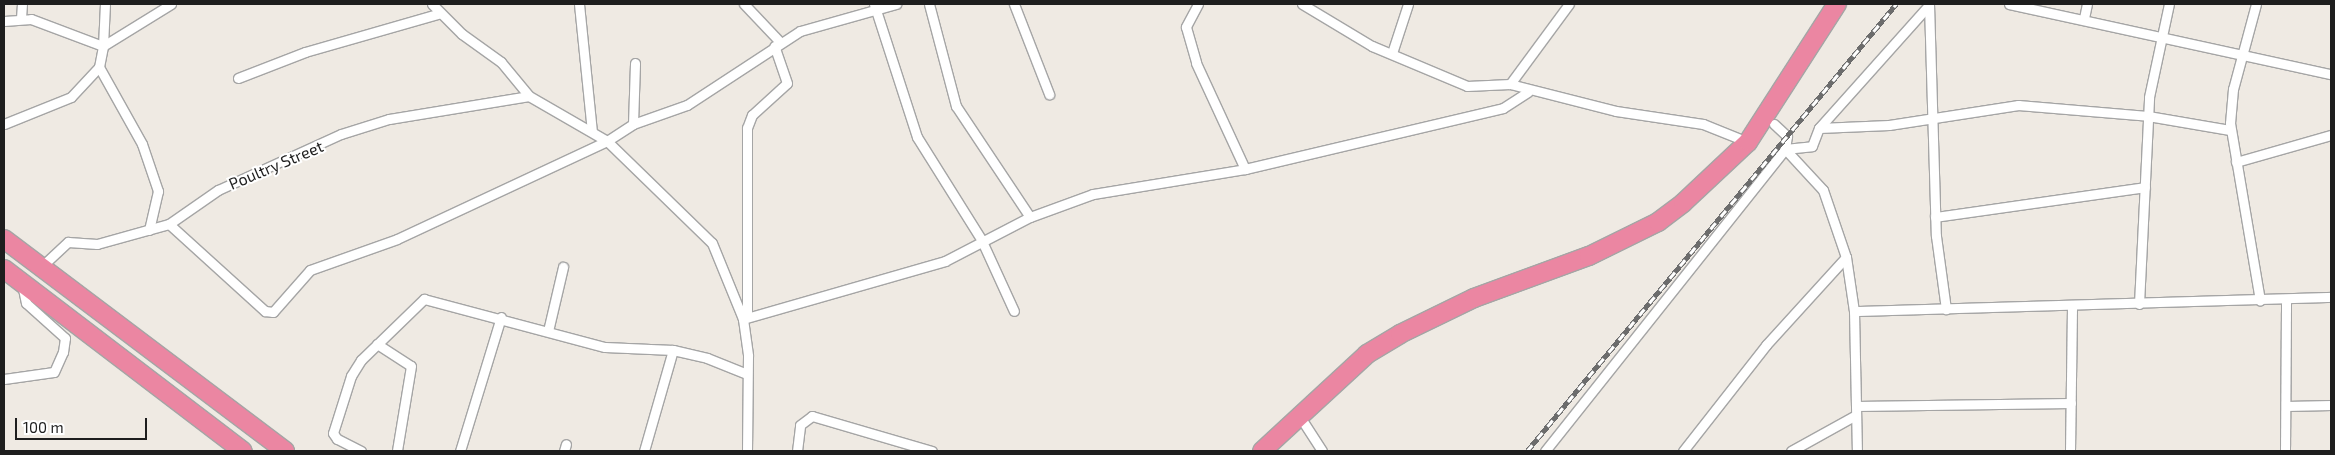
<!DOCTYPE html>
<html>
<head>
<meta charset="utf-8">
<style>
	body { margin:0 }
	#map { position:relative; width:2335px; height:455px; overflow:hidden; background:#efeae3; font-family:"Exo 2",sans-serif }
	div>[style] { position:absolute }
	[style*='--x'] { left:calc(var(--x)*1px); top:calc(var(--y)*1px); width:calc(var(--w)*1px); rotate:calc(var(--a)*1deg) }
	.roads { filter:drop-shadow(1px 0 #a5a5a5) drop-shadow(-1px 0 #a5a5a5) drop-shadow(0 1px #a5a5a5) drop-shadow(0 -1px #a5a5a5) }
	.street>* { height:9px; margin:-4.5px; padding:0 4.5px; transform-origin:4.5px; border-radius:4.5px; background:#fff }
	.highway>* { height:18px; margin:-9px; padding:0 9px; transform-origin:9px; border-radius:9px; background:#eb86a2 }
	.rail>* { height:4.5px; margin-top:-2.25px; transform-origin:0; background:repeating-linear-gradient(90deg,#fff 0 8px,#6c6c6c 0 16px); box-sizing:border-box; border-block:1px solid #6c6c6c }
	span { translate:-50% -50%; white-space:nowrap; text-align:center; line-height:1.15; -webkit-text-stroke:4px #fff; paint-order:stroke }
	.street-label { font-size:16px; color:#1e1e1e }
	.frame { position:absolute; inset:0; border:5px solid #1e1e1e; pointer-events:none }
	.scale { position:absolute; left:15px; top:418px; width:132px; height:22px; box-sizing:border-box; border:2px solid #1e1e1e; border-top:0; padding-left:6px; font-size:15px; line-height:18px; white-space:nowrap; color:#1e1e1e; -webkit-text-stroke:4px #fff; paint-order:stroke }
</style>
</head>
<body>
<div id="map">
	<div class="roads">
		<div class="street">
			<i style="--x:432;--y:4;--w:42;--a:45"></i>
			<i style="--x:462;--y:34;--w:48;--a:35.7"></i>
			<i style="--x:501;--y:62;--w:44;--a:50.5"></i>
			<i style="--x:529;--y:96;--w:90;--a:30"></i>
			<i style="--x:607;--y:141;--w:146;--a:44.2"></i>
			<i style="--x:712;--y:243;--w:82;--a:67.8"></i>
			<i style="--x:743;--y:319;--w:37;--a:82"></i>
			<i style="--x:748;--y:356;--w:95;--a:90.6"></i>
			<i style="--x:579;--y:4;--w:128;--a:84.2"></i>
			<i style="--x:744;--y:4;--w:52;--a:46.5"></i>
			<i style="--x:874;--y:4;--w:140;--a:72.1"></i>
			<i style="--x:917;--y:137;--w:120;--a:57.9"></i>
			<i style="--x:981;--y:239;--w:79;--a:65.4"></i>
			<i style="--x:929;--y:4;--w:106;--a:75.2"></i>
			<i style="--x:956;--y:106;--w:133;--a:56.3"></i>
			<i style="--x:1014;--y:4;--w:97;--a:68.7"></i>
			<i style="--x:1198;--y:4;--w:26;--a:118"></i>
			<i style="--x:1186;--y:27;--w:37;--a:74"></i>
			<i style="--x:1196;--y:63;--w:117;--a:65.2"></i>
			<i style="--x:1302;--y:4;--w:82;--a:31"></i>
			<i style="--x:1372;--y:46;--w:103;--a:22.8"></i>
			<i style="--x:1467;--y:86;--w:43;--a:-2.7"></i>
			<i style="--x:1510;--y:84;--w:109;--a:14.3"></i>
			<i style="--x:1616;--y:111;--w:88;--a:8.5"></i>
			<i style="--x:1703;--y:124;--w:48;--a:21.8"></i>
			<i style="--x:1929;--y:4;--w:232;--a:88.3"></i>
			<i style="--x:1936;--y:236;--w:74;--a:82.2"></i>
			<i style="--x:2009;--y:4;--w:330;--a:12.3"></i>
			<i style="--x:2256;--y:4;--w:88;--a:105.1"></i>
			<i style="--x:2233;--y:89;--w:34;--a:95"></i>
			<i style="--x:2230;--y:123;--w:180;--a:80.4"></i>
			<i style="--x:21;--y:18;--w:14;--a:-86"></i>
			<i style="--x:2084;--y:18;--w:14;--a:-78"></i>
			<i style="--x:4;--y:21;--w:27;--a:-4"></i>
			<i style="--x:31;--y:19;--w:77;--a:20.6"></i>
			<i style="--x:103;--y:46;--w:42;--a:-87.3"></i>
			<i style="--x:1392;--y:53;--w:52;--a:-71.9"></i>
			<i style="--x:99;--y:67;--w:88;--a:60.8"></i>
			<i style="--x:142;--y:144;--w:50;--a:71.2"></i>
			<i style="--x:158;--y:191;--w:40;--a:103"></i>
			<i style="--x:238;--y:78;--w:72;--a:-21.2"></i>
			<i style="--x:305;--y:52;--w:141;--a:-16"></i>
			<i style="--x:1510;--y:84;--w:99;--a:-53.6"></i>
			<i style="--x:4;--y:124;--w:72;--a:-21.9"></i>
			<i style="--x:71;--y:97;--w:41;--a:-47"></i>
			<i style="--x:99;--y:67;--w:21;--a:-79"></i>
			<i style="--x:103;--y:46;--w:80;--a:-31.7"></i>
			<i style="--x:633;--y:124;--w:61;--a:-88.1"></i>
			<i style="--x:1774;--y:124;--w:18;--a:43"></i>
			<i style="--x:1787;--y:136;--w:13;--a:99"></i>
			<i style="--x:1785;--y:149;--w:56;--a:47.2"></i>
			<i style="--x:1823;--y:190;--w:71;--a:71.1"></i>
			<i style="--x:1846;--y:257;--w:55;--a:81.6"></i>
			<i style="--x:1854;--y:311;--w:140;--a:88.8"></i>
			<i style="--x:1819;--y:128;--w:165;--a:-48.2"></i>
			<i style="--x:2236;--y:162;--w:99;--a:-15.9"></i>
			<i style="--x:1935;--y:217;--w:212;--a:-8.1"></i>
			<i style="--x:169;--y:224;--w:130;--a:42.2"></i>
			<i style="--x:265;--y:311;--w:8;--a:7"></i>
			<i style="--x:273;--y:312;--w:56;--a:-48.6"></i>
			<i style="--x:310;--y:270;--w:92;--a:-19.6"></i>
			<i style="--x:397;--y:239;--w:232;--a:-25"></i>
			<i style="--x:607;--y:141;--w:31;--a:-33"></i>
			<i style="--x:633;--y:124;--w:57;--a:-19.4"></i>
			<i style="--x:687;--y:105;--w:135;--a:-33.2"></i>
			<i style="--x:800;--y:31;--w:100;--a:-15.7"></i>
			<i style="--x:41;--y:267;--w:37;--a:-43"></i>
			<i style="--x:68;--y:242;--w:29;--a:4"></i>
			<i style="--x:97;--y:244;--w:75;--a:-15.5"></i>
			<i style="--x:169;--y:224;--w:60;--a:-34.8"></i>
			<i style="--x:218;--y:190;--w:135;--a:-24.5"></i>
			<i style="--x:341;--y:134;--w:50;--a:-17.4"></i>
			<i style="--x:389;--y:119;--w:142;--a:-9.3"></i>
			<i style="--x:2139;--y:304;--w:207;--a:-87.2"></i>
			<i style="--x:2149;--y:97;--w:95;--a:-77.9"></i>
			<i style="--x:1854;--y:311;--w:477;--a:-1.7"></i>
			<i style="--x:747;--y:316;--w:188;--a:-90"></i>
			<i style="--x:747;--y:128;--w:14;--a:-69"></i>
			<i style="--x:752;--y:115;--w:47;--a:-42.4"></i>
			<i style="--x:787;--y:83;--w:39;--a:-109"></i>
			<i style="--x:743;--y:319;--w:210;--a:-16"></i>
			<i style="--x:945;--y:261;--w:96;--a:-27.4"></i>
			<i style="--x:1030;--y:217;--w:67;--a:-20.1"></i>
			<i style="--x:1093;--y:194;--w:154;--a:-9.3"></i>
			<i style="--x:1245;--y:169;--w:265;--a:-13.3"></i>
			<i style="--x:1503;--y:108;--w:30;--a:-33"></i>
			<i style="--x:548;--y:331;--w:66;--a:-76.8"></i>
			<i style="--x:377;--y:344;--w:40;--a:32.9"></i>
			<i style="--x:411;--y:366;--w:86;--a:99.4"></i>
			<i style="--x:4;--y:379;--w:50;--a:-8"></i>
			<i style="--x:54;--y:372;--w:22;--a:-66"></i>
			<i style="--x:63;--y:352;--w:14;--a:-82"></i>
			<i style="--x:65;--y:338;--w:52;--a:-138.1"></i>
			<i style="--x:26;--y:303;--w:19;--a:-102"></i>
			<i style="--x:1856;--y:406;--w:215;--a:-0.8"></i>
			<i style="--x:2286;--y:406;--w:45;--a:-1.3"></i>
			<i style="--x:1304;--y:423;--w:33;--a:57"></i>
			<i style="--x:361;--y:451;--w:27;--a:-153"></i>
			<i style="--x:337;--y:439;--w:7;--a:-124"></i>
			<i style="--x:333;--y:433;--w:60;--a:-72.5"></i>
			<i style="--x:351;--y:376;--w:19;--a:-58"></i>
			<i style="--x:361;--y:360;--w:88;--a:-44.1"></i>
			<i style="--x:424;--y:299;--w:187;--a:14.9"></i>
			<i style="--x:605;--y:347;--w:68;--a:2.5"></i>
			<i style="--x:673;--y:350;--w:35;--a:13"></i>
			<i style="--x:707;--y:358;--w:43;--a:21.8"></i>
			<i style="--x:460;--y:451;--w:140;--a:-73"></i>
			<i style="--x:564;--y:451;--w:7;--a:-74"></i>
			<i style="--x:644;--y:451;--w:105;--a:-74"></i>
			<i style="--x:797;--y:451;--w:26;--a:-83"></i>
			<i style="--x:800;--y:425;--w:15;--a:-37"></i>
			<i style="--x:812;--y:416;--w:125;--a:16.3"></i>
			<i style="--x:1545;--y:451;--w:386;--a:-51.5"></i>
			<i style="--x:1785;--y:149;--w:27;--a:-6"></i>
			<i style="--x:1812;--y:146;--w:19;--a:-69"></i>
			<i style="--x:1819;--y:128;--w:70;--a:-2.5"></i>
			<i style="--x:1889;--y:125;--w:131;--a:-8.8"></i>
			<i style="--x:2018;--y:105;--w:130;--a:4.8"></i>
			<i style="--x:2148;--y:116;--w:83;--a:9.7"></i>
			<i style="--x:1683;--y:451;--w:135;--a:-51.9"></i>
			<i style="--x:1766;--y:345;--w:119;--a:-47.7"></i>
			<i style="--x:1791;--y:451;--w:74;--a:-29"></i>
			<i style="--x:2070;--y:451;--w:145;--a:-89.2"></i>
			<i style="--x:2285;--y:451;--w:152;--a:-89.6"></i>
		</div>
		<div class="highway">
			<i style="--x:4;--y:239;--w:352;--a:37"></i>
			<i style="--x:4;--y:269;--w:300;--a:37.3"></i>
			<i style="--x:1262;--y:451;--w:143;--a:-42.7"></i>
			<i style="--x:1367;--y:354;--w:39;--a:-31"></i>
			<i style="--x:1400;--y:334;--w:82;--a:-25.9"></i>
			<i style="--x:1474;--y:298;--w:122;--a:-20.1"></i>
			<i style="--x:1589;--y:256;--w:77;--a:-26.2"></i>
			<i style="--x:1658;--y:222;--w:31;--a:-37"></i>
			<i style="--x:1683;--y:203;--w:89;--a:-43.2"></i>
			<i style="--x:1748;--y:142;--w:164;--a:-57.2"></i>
		</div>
	</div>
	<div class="rail">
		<i style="--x:1527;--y:451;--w:580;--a:-50.46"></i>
	</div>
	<div class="street-label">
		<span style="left:276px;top:165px;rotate:-23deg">Poultry Street</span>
	</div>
	<div class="frame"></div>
	<div class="scale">100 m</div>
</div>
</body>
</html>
